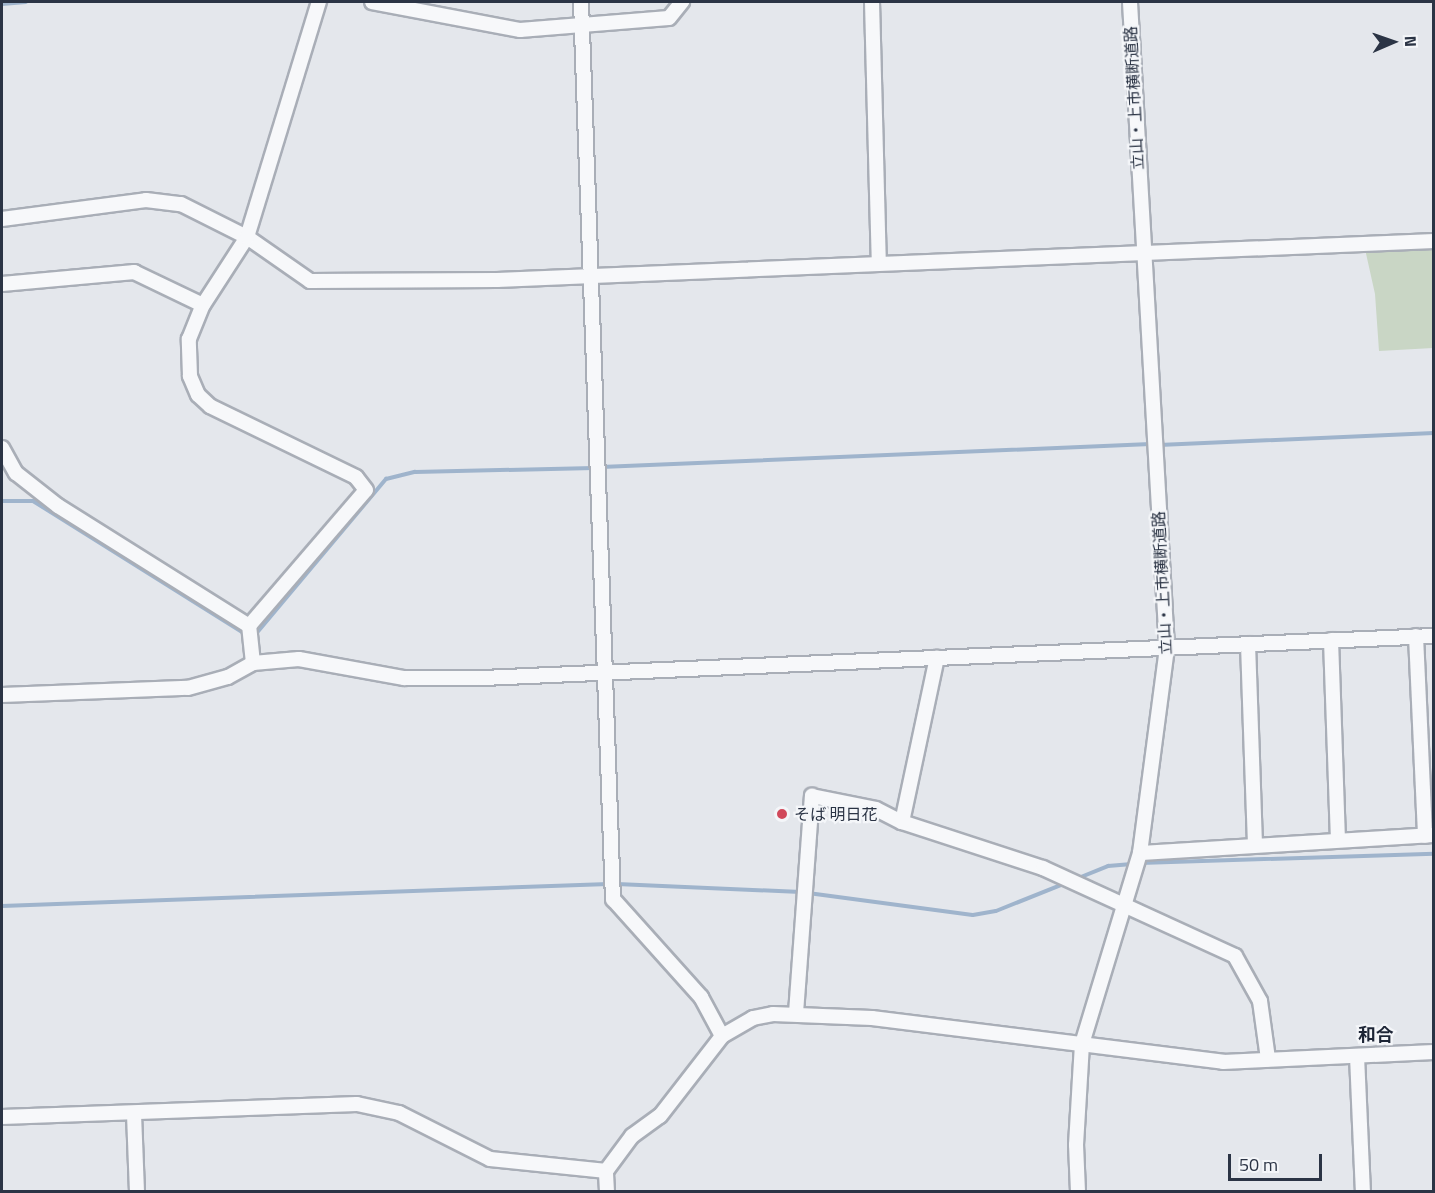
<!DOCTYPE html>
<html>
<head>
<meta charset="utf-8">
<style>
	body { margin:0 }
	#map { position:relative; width:1435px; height:1193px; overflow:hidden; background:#e4e7ec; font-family:"Titillium Web","Noto Sans JP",sans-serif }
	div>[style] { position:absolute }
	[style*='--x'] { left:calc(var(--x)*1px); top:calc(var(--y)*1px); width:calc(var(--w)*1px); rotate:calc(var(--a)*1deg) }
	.green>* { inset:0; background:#c9d6c5 }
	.stream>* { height:4px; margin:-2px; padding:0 2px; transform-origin:2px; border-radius:2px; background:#9fb4cc }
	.roads { filter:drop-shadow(2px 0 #a9aeb7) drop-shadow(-2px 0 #a9aeb7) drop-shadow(0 2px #a9aeb7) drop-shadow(0 -2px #a9aeb7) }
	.minor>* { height:14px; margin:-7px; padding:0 7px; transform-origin:7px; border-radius:7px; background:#f7f8fa }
	.dots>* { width:16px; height:16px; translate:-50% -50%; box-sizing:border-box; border:3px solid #f4f6f9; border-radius:50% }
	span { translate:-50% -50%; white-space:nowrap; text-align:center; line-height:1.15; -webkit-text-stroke:4.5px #f4f6f9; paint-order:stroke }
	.street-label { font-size:16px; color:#2b3445 }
	.poi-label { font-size:16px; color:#2b3445 }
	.left { translate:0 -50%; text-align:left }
	.neighbourhood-label { font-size:18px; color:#1d2536; font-weight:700 }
	.frame { position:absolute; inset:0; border:3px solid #2b3445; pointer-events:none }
	.north { position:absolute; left:1363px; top:12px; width:60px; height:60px; -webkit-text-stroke:4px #f4f6f9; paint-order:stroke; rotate:88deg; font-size:16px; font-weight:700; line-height:24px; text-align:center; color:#2b3445 }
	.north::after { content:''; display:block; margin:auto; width:21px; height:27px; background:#2b3445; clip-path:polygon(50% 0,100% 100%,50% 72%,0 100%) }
	.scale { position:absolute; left:1228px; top:1154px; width:94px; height:27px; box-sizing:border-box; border:3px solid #2b3445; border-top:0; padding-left:8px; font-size:18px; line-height:21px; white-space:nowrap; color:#2b3445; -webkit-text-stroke:4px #f4f6f9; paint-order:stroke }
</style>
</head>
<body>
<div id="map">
	<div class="green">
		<i style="clip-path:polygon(1433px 247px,1433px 348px,1379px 351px,1375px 294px,1365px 249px)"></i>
	</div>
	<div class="stream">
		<i style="--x:2;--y:4;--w:24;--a:-5"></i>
		<i style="--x:1159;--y:445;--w:275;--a:-2.5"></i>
		<i style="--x:601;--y:467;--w:550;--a:-2.39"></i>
		<i style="--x:2;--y:501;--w:31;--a:0"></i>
		<i style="--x:33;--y:501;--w:252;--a:32.1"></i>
		<i style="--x:255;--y:635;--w:204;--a:-50"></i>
		<i style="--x:386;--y:479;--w:30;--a:-14"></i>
		<i style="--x:415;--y:472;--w:179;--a:-1.3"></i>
		<i style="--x:1140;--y:863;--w:294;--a:-1.8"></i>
		<i style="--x:1076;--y:879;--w:35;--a:-22"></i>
		<i style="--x:1108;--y:866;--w:24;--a:-5"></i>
		<i style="--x:617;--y:884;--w:184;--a:2.5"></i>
		<i style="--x:808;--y:893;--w:166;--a:7.6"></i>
		<i style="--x:973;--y:915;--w:23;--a:-10"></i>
		<i style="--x:996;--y:911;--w:75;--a:-21.8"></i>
		<i style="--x:2;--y:906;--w:607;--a:-2.08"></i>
	</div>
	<div class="roads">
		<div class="minor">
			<i style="--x:372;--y:2;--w:151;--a:10.7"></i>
			<i style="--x:520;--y:30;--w:149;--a:-4.6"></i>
			<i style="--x:669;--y:18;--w:21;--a:-51"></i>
			<i style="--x:581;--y:2;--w:898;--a:87.96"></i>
			<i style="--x:613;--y:899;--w:132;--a:48.1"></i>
			<i style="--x:701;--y:997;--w:44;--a:61.7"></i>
			<i style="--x:872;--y:2;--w:259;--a:88.5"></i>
			<i style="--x:2;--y:219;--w:145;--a:-7.5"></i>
			<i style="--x:146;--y:200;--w:35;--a:7"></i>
			<i style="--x:181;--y:204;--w:74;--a:26.6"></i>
			<i style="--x:247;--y:237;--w:77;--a:34.9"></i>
			<i style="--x:310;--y:281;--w:187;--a:-0.3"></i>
			<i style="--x:497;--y:280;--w:938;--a:-2.38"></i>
			<i style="--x:2;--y:284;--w:133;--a:-5.2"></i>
			<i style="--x:134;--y:272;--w:76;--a:25.6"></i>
			<i style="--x:2;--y:448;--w:29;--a:61"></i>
			<i style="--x:16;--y:473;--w:53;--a:38.2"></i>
			<i style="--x:58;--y:506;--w:226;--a:32.1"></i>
			<i style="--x:1416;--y:636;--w:200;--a:87.4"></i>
			<i style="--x:1331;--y:640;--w:199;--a:88"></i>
			<i style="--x:1248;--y:644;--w:199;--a:88"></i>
			<i style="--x:253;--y:663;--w:37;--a:-96"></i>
			<i style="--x:249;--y:626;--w:179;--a:-49.3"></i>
			<i style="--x:366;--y:490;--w:16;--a:-128"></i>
			<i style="--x:356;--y:477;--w:162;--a:-154.1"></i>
			<i style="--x:210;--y:406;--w:16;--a:-137"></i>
			<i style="--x:198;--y:395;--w:21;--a:-113"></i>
			<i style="--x:190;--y:376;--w:37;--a:-92"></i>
			<i style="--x:189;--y:339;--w:37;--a:-68"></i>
			<i style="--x:203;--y:305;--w:81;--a:-57.1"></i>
			<i style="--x:247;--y:237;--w:246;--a:-73"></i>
			<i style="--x:2;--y:695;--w:186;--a:-2.2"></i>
			<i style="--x:188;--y:688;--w:41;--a:-15.4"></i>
			<i style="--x:228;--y:677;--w:29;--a:-29"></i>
			<i style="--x:253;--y:663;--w:46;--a:-5"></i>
			<i style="--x:299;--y:659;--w:107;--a:10.3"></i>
			<i style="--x:404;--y:678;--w:79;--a:0"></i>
			<i style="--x:483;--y:678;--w:952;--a:-2.53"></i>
			<i style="--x:902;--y:822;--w:148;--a:18.1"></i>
			<i style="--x:1043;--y:868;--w:211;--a:24.6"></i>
			<i style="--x:1235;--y:956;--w:51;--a:60.9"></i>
			<i style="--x:1260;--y:1001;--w:59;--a:82.1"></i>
			<i style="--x:1140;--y:853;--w:295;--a:-3.5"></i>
			<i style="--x:796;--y:1013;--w:218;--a:-85.8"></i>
			<i style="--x:812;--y:796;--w:65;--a:11.5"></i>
			<i style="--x:876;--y:809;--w:29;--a:27"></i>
			<i style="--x:902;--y:822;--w:168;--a:-78"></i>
			<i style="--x:1357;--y:1056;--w:136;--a:87.5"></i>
			<i style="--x:134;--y:1114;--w:78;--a:87.8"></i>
			<i style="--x:2;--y:1117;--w:355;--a:-2.1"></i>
			<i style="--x:357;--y:1104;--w:43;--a:12.1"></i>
			<i style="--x:399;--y:1113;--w:102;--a:26.8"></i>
			<i style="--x:490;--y:1159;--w:117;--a:5.9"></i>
			<i style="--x:607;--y:1192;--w:21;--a:-93"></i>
			<i style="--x:606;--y:1171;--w:44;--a:-53.4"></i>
			<i style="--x:632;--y:1136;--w:34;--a:-36"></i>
			<i style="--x:660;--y:1116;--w:101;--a:-52.2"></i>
			<i style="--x:722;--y:1036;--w:36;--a:-30"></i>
			<i style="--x:753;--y:1018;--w:20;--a:-11"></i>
			<i style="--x:773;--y:1014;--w:99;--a:2.3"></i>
			<i style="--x:872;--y:1018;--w:354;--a:7.1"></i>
			<i style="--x:1223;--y:1062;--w:211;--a:-2.7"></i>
			<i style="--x:1078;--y:1192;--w:47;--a:-92.4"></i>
			<i style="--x:1076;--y:1145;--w:101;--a:-86.6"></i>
			<i style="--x:1082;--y:1044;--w:200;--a:-73.1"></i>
			<i style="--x:1140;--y:853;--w:207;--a:-82.5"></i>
			<i style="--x:1167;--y:648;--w:647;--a:-93.28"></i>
		</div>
	</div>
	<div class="dots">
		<i style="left:782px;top:814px;background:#d1495b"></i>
	</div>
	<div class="street-label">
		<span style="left:1134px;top:98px;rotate:-93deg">立山・上市横断道路</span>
		<span style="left:1162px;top:583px;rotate:-93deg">立山・上市横断道路</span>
	</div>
	<div class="poi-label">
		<span class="left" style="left:794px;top:814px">そば 明日花</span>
	</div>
	<div class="neighbourhood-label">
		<span style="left:1376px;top:1035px">和合</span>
	</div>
	<div class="frame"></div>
	<div class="north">N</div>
	<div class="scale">50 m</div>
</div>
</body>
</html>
